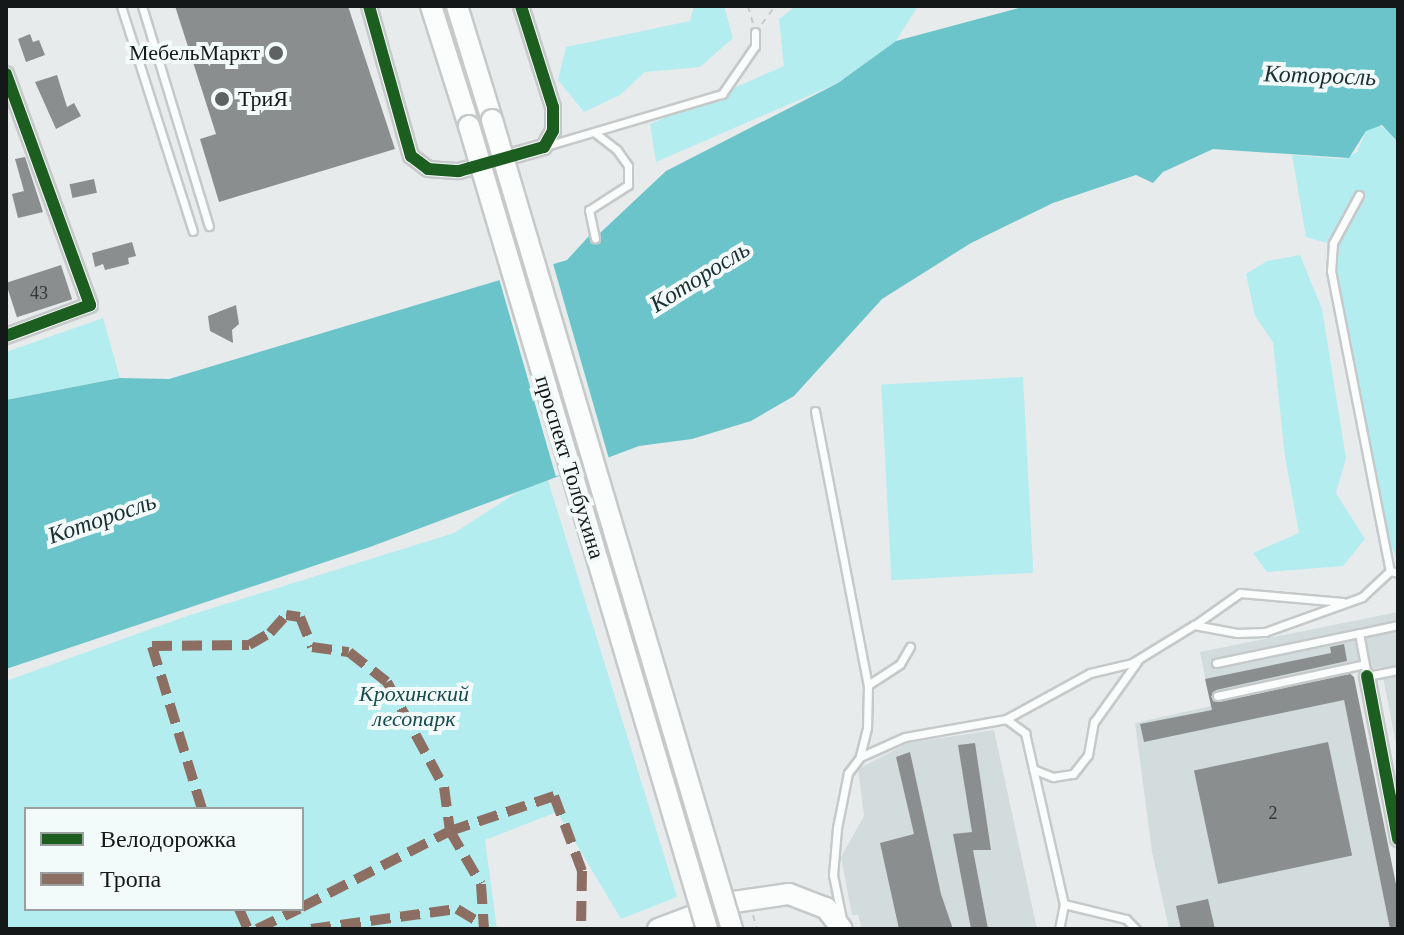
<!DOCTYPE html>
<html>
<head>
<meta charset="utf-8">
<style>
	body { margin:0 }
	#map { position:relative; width:1404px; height:935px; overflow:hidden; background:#e7ebeb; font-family:"Times New Roman",serif }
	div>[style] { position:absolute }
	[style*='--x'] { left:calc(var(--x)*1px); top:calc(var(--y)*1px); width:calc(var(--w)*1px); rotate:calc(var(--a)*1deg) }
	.built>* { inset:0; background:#d2dcdd }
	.green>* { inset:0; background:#b4edf0; transform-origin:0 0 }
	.water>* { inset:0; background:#6bc4c9 }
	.pier>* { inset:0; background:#e7ebeb; transform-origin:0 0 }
	.building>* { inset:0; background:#8b8e8e; transform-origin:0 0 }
	.path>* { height:2px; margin-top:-1px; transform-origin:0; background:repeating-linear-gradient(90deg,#c9cbcb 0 6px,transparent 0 12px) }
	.roads { filter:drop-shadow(2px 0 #c6c9c9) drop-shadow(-2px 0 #c6c9c9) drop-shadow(0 2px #c6c9c9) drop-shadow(0 -2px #c6c9c9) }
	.service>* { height:7px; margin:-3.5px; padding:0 3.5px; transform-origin:3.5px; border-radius:3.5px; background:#fbfcfc }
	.minor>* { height:14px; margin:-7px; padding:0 7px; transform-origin:7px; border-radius:7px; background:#fbfcfc }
	.secondary>* { height:20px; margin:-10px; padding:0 10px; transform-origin:10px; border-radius:10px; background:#fbfcfc }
	.bridges { filter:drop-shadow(2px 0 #c6c9c9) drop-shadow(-2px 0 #c6c9c9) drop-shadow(0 2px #c6c9c9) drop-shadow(0 -2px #c6c9c9) }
	.secondary-bridge>* { height:20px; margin:-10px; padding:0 10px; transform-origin:10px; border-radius:10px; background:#fbfcfc }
	.quiet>* { height:10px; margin-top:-5px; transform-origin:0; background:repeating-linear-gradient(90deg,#8d6e63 0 20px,transparent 0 30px) }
	.cycleway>* { height:12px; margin:-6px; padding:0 6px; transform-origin:6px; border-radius:6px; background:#1b5e20 }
	.dots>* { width:22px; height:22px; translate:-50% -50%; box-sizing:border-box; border:4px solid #f2fafa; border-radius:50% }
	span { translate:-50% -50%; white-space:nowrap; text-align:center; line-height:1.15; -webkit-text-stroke:8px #f2fafa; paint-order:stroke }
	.number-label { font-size:18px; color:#323636 }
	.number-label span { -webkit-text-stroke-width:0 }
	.poi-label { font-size:22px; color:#151818 }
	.right { translate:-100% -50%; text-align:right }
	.left { translate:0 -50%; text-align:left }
	.street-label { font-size:22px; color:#151818 }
	.park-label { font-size:22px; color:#174b4e; font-style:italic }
	.water-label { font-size:24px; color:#1a2f31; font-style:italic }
	.frame { position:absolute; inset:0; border:8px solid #151818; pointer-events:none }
	.legend { position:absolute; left:24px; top:807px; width:280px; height:104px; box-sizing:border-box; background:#f2fafa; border:2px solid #9aa0a0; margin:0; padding:10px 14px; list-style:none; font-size:24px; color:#151818 }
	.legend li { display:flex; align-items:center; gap:16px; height:40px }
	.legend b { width:40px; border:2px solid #9aa0a0 }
</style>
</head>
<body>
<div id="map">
	<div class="built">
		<i style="clip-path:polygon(1398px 612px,1398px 754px,1381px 667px,1353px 673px,1344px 700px,1390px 929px,1169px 929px,1152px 852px,1135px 723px,1211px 706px,1200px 652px)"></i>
		<i style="clip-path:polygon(994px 730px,1037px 929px,862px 929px,858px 915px,852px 915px,841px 857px,864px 816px,858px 769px,908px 743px)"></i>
	</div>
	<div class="green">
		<i style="clip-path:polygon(694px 6px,724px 6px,733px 38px,700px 67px,645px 72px,620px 95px,584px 112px,558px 80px,566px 47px,690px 21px)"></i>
		<i style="clip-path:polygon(796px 6px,918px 6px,896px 41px,838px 83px,656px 162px,650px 124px,784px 66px,779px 19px)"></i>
		<i style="clip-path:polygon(1376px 125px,1391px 130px,1398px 142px,1398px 564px,1379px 511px,1338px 289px,1338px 246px,1306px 237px,1292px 155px,1343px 159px,1357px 152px,1366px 131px)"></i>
		<i style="clip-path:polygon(1300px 255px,1322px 309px,1346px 458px,1336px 493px,1365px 539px,1343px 566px,1267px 572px,1253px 553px,1299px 533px,1285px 457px,1273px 342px,1255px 316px,1246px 274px,1267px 261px)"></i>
		<i style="clip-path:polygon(103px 318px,120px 378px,6px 400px,6px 352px)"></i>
		<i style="left:1023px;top:377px;width:196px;height:142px;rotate:87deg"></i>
		<i style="clip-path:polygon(evenodd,546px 474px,677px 897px,621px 919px,557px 812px,485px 840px,497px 929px,6px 929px,6px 681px,187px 616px,454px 533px,546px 474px,26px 809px,302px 809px,302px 909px,26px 909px,26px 809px)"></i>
	</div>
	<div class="water">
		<i style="clip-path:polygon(1026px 6px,1398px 6px,1398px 142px,1382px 125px,1366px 131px,1349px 158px,1213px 149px,1163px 172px,1153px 183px,1136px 175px,1053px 203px,971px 243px,882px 299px,794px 396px,751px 421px,692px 439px,639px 446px,370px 547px,6px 669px,6px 400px,120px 378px,169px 379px,567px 260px,589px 236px,591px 244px,601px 241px,600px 233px,666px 171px,838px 83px,896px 41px)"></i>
	</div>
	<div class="pier">
		<i style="left:552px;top:260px;width:209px;height:56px;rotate:74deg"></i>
	</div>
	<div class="building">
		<i style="clip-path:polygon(175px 6px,348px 6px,395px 149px,219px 202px,200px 139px,216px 134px)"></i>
		<i style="clip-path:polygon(30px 34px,33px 42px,39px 40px,45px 55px,26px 62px,18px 39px)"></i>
		<i style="clip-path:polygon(57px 75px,67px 107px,74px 103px,81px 116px,56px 129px,35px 82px)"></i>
		<i style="clip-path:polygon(25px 157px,43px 212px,18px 218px,12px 194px,24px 191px,15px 159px)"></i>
		<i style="left:94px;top:179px;width:14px;height:25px;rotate:78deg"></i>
		<i style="clip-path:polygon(132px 242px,136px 256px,128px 258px,129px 264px,105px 270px,103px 264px,95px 267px,92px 253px)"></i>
		<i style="left:61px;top:265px;width:36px;height:58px;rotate:72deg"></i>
		<i style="clip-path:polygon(236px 305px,239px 324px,232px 330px,233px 343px,210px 331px,208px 316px)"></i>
		<i style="clip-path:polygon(1344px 644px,1347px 661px,1216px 690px,1211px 697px,1218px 702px,1350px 674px,1354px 677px,1398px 894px,1398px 929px,1390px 929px,1344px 700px,1144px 742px,1140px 724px,1212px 710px,1205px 679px,1331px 653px,1330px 647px)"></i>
		<i style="left:1328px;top:742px;width:116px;height:137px;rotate:78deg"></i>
		<i style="clip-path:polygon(975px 743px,991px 850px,973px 850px,988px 929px,971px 929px,953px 834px,972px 832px,958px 745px)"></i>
		<i style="clip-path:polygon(910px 752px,941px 894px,953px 929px,899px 929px,880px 843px,914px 834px,896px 757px)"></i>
		<i style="clip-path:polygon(1208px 899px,1215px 929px,1181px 929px,1176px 906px)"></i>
	</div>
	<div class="path">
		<i style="--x:748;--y:6;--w:19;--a:74"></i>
		<i style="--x:762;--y:24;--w:22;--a:-54"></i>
		<i style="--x:753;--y:915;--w:15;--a:74"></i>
	</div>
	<div class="roads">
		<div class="service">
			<i style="--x:121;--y:6;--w:236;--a:72.3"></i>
			<i style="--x:142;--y:6;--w:230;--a:73.1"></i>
			<i style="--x:594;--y:132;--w:29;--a:38"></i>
			<i style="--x:617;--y:150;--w:19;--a:55"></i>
			<i style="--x:628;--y:166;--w:19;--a:90"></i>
			<i style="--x:628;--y:185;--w:46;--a:147.3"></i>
			<i style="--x:589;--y:210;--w:29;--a:78"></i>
			<i style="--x:546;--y:146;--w:184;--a:-16.5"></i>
			<i style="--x:722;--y:94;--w:58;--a:-55.5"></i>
			<i style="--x:755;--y:46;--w:14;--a:-90"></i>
			<i style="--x:1359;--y:195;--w:55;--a:118.4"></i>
			<i style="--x:1333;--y:243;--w:28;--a:94"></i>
			<i style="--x:1331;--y:271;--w:306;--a:78.9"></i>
			<i style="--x:815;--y:411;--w:279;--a:79.1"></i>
			<i style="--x:868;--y:685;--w:43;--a:91.3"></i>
			<i style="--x:867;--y:728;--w:30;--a:104"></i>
			<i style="--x:1196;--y:624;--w:54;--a:-35.2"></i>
			<i style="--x:1240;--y:593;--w:103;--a:5"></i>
			<i style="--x:1398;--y:625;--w:40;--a:168"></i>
			<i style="--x:1359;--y:633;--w:44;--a:79.5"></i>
			<i style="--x:1367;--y:676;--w:32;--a:-11"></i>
			<i style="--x:1216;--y:663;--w:146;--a:-11.8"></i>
			<i style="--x:868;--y:685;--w:38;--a:-33"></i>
			<i style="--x:900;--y:664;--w:20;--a:-60"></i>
			<i style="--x:1217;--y:696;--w:151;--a:-12.2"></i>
			<i style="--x:1006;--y:719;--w:24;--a:36"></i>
			<i style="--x:1025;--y:733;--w:175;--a:77.2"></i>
			<i style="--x:1064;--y:904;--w:25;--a:101"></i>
			<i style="--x:1033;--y:769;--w:22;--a:22"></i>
			<i style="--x:1053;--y:777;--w:20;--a:-9"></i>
			<i style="--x:1073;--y:774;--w:24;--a:-52"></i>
			<i style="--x:1088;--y:755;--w:34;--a:-80"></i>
			<i style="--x:1094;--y:722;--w:74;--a:-54.4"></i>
			<i style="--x:1064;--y:904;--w:64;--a:13.6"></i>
			<i style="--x:1126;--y:919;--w:14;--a:45"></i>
			<i style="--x:842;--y:919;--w:45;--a:-101.6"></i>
			<i style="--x:833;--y:875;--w:47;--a:-85.1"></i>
			<i style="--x:837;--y:828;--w:56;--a:-78.7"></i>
			<i style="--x:848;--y:773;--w:20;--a:-53"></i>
			<i style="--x:860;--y:757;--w:49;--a:-24"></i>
			<i style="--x:905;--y:737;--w:103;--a:-10.1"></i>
			<i style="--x:1006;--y:719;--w:96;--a:-28.7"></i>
			<i style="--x:1090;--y:673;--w:43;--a:-13.4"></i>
			<i style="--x:1132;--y:663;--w:73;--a:-31.5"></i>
			<i style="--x:1194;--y:625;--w:44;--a:10.5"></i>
			<i style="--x:1237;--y:633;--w:28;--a:-2"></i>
			<i style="--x:1265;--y:632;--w:103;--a:-19.8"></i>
			<i style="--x:1362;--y:597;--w:38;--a:-43"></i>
			<i style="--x:1390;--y:571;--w:8;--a:14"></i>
		</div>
		<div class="minor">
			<i style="--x:369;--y:6;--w:156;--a:74.4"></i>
			<i style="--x:411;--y:156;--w:21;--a:37"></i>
			<i style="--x:428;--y:169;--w:31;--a:4"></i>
			<i style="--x:459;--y:171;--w:88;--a:-15.8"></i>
			<i style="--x:544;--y:147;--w:18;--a:-61"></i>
			<i style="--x:553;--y:131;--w:24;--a:-90"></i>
			<i style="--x:553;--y:107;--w:106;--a:-107.6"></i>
			<i style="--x:6;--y:74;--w:246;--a:70"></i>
			<i style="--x:90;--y:305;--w:90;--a:159.7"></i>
			<i style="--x:1367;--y:676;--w:166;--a:79.2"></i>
		</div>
		<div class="secondary">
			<i style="--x:431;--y:6;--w:126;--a:72.4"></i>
			<i style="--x:457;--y:6;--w:119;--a:72.9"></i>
			<i style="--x:658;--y:929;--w:74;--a:-20.6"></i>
			<i style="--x:727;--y:903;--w:63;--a:-8.3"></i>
			<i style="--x:789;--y:894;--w:40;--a:21"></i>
			<i style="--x:826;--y:908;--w:26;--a:53"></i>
		</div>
	</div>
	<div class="bridges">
		<div class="secondary-bridge">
			<i style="--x:492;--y:120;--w:844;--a:73.48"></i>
			<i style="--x:469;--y:126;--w:838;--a:73.49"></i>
		</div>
	</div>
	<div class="quiet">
		<i style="--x:202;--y:809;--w:170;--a:-107.1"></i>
		<i style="--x:152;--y:646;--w:97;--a:-0.6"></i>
		<i style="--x:249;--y:645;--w:24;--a:-30"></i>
		<i style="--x:270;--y:633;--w:24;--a:-48"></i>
		<i style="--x:286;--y:615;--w:14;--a:8"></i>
		<i style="--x:300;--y:617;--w:32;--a:68"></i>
		<i style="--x:312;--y:647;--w:37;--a:8"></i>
		<i style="--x:349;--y:652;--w:48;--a:38.3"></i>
		<i style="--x:387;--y:682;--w:119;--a:61.5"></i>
		<i style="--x:444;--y:787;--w:44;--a:82.2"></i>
		<i style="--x:450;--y:831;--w:61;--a:59.7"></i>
		<i style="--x:481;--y:884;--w:45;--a:86.2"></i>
		<i style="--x:302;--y:907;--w:166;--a:-27.2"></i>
		<i style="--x:450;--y:831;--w:110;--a:-18.6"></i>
		<i style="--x:554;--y:796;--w:80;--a:69.5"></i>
		<i style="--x:582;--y:871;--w:58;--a:91"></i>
		<i style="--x:239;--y:909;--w:22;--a:66"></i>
		<i style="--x:257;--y:929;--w:47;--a:-25.5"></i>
		<i style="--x:311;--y:929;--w:147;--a:-7.8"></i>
		<i style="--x:457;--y:909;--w:29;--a:31"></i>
	</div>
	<div class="cycleway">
		<i style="--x:369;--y:6;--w:156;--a:74.4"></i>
		<i style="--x:411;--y:156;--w:21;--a:37"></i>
		<i style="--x:428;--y:169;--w:31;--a:4"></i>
		<i style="--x:459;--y:171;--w:88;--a:-15.8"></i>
		<i style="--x:544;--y:147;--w:18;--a:-61"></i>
		<i style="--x:553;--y:131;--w:24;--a:-90"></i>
		<i style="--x:553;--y:107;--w:106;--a:-107.6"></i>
		<i style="--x:6;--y:74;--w:246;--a:70"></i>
		<i style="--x:90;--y:305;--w:90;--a:159.7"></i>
		<i style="--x:1367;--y:676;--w:166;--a:79.2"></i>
	</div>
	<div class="dots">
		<i style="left:276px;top:53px;background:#5e6262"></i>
		<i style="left:222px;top:99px;background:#5e6262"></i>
	</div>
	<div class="number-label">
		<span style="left:39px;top:293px">43</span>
		<span style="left:1273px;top:813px">2</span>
	</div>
	<div class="poi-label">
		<span class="right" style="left:260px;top:53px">МебельМаркт</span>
		<span class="left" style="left:238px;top:99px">ТриЯ</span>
	</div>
	<div class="street-label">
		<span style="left:570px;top:467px;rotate:73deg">проспект Толбухина</span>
	</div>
	<div class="park-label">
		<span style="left:414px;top:706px">Крохинский<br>лесопарк</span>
	</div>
	<div class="water-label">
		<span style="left:1320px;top:76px;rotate:2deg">Которосль</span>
		<span style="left:700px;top:277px;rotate:-32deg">Которосль</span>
		<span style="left:102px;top:519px;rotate:-19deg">Которосль</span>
	</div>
	<div class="frame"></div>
	<ul class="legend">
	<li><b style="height:10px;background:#1b5e20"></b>Велодорожка</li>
	<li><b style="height:10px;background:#8d6e63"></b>Тропа</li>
	</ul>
</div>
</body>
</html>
